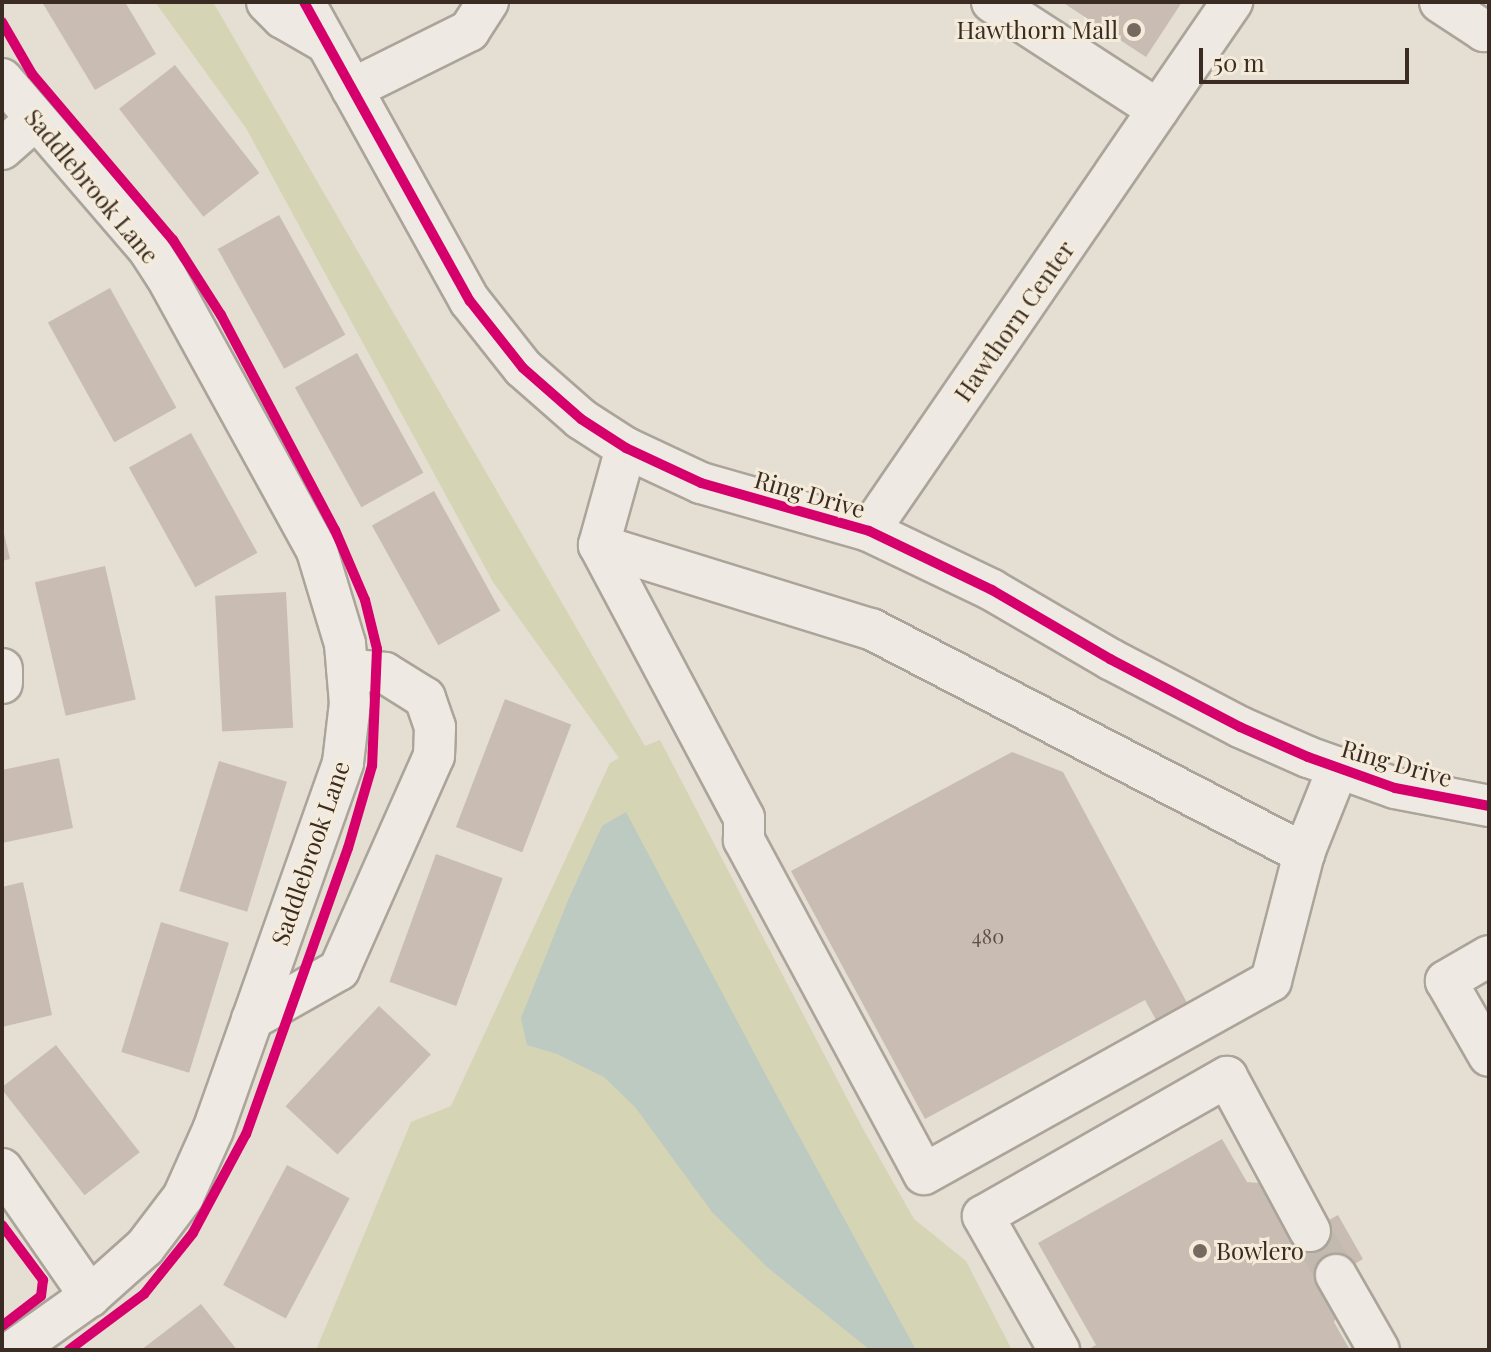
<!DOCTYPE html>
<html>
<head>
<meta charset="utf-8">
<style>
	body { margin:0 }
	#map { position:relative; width:1491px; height:1352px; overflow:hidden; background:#e5ded2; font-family:"Playfair Display",serif }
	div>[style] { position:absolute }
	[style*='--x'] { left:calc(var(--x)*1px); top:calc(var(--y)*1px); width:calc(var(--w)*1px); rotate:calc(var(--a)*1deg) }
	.green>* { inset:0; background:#d5d4b5 }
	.water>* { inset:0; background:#bccac1 }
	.building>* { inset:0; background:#c9bdb3; transform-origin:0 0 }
	.minor-tunnel>* { height:40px; margin-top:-20px; transform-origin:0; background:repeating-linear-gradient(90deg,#c3baaf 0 40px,transparent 0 60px) }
	.roads { filter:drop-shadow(2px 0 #aba49a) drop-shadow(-2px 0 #aba49a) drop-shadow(0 2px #aba49a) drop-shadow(0 -2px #aba49a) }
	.minor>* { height:40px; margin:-20px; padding:0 20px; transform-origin:20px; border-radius:20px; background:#eeeae3 }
	.cycleway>* { height:10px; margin:-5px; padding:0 5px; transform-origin:5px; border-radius:5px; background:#d6006c }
	.dots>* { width:22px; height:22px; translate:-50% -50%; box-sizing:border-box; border:4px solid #f5ebda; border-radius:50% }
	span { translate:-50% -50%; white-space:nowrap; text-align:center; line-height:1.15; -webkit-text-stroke:6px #f5ebda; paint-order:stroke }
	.number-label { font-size:20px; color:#5e5046 }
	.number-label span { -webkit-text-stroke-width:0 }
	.poi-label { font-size:24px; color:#3a2c22 }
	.right { translate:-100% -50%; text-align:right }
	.left { translate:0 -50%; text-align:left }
	.street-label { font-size:24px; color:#3a2c22 }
	.frame { position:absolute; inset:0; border:4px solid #3a2c22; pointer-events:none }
	.scale { position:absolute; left:1199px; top:48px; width:210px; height:36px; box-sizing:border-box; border:4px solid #3a2c22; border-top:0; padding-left:10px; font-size:24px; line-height:28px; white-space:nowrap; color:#3a2c22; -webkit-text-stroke:6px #f5ebda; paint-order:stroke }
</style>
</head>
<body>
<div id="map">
	<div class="green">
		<i style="clip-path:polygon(155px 2px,213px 2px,645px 746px,660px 740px,862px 1127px,914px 1219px,966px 1261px,1012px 1350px,316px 1350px,411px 1122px,451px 1106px,610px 763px,619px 758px,493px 582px,246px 128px)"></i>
	</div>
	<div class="water">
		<i style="clip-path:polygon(626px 812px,776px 1094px,916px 1350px,870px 1350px,767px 1267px,712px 1212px,635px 1107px,604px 1077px,557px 1054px,527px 1045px,521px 1018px,569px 898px,602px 826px)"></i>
	</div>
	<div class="building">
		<i style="clip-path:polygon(42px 2px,125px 2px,156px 54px,95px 90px)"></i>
		<i style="clip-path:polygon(1062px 2px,1182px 2px,1146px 57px)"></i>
		<i style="left:175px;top:65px;width:137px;height:71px;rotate:52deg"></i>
		<i style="left:279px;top:215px;width:137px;height:70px;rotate:61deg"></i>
		<i style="left:110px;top:288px;width:137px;height:71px;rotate:61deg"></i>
		<i style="left:357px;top:353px;width:137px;height:71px;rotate:61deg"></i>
		<i style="left:191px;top:433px;width:137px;height:71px;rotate:61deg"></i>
		<i style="left:434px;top:491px;width:137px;height:71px;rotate:61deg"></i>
		<i style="clip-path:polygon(2px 525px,10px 559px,2px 561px)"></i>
		<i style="left:105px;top:566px;width:137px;height:72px;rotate:77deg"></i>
		<i style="left:286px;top:592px;width:136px;height:71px;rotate:87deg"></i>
		<i style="left:505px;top:699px;width:71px;height:137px;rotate:21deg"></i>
		<i style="clip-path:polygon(1012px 752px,1063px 772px,1192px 1012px,1161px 1029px,1145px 1000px,925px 1119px,791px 871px)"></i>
		<i style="clip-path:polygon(59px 758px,73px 828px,2px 843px,2px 770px)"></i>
		<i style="left:219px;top:761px;width:71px;height:136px;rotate:17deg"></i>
		<i style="left:436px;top:854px;width:71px;height:136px;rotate:20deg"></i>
		<i style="clip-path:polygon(23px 882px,52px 1015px,2px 1027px,2px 887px)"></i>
		<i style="left:161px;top:922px;width:71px;height:136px;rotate:17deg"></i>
		<i style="left:379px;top:1006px;width:71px;height:137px;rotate:43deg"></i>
		<i style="left:56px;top:1045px;width:136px;height:70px;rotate:52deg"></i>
		<i style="clip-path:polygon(1222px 1139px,1247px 1182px,1260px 1183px,1278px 1218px,1293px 1227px,1299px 1237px,1338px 1215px,1363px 1259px,1325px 1282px,1340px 1307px,1334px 1322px,1350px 1350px,1087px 1350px,1096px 1345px,1038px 1243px)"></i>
		<i style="left:287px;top:1165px;width:71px;height:136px;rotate:28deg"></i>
		<i style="clip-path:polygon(201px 1304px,237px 1350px,141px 1350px)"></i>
	</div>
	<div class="minor-tunnel">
		<i style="--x:1310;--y:1231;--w:51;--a:59.4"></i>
	</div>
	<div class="roads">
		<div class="minor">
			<i style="--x:267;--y:2;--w:23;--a:45"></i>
			<i style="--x:283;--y:18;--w:46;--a:29.9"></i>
			<i style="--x:304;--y:2;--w:342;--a:61"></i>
			<i style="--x:470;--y:301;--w:85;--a:51.7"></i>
			<i style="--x:523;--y:368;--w:77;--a:41.3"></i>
			<i style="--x:581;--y:419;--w:54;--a:32.8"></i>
			<i style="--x:626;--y:448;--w:83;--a:25"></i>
			<i style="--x:701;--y:483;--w:175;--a:15.9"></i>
			<i style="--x:869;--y:531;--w:136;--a:25.6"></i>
			<i style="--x:992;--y:590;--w:137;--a:30.3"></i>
			<i style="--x:1110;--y:659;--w:147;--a:27.6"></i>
			<i style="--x:1240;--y:727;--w:74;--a:23.8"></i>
			<i style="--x:1308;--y:757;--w:92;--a:19.6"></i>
			<i style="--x:1395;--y:788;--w:96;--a:10.8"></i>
			<i style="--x:992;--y:2;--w:198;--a:33"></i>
			<i style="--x:1440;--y:2;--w:53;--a:33.4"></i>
			<i style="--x:1484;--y:31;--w:5;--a:0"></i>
			<i style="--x:2;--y:79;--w:225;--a:49.3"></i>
			<i style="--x:149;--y:250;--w:31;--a:57"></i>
			<i style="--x:166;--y:276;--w:314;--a:61.2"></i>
			<i style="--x:317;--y:551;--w:97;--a:73.2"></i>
			<i style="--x:345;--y:644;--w:59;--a:85.2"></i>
			<i style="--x:350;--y:703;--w:60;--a:96.7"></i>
			<i style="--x:343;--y:763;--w:389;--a:109.5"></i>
			<i style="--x:213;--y:1130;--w:73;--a:114.1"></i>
			<i style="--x:183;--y:1197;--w:63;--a:127.2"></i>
			<i style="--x:145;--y:1247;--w:74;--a:138.3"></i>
			<i style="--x:90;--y:1296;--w:93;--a:144.6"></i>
			<i style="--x:352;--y:89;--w:131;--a:-26.4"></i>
			<i style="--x:469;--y:31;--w:35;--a:-57"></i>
			<i style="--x:2;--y:149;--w:45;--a:-41.4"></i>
			<i style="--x:626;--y:448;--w:101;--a:105.6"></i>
			<i style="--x:599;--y:545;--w:309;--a:62"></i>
			<i style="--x:744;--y:818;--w:22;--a:90"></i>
			<i style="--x:744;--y:840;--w:379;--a:61.7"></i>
			<i style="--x:924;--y:1174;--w:397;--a:-29.1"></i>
			<i style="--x:1271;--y:981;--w:132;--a:-75.5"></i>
			<i style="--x:1304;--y:853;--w:92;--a:-68.2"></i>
			<i style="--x:869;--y:531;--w:642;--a:-55.54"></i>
			<i style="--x:599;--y:545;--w:285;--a:17.2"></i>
			<i style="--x:871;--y:629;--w:488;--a:27.4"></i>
			<i style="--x:2;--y:669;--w:14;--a:90"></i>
			<i style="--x:1489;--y:956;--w:50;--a:149.8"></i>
			<i style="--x:1446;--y:981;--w:86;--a:60.2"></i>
			<i style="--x:252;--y:1019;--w:100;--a:-29.4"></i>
			<i style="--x:339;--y:970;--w:234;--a:-66.1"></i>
			<i style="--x:434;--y:756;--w:29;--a:-88"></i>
			<i style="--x:435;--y:727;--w:31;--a:-109"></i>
			<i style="--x:425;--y:698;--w:47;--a:-148"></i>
			<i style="--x:385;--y:673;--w:38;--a:-174"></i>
			<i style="--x:2;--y:1169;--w:155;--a:55.3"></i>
			<i style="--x:1336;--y:1275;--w:86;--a:60.2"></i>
			<i style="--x:1059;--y:1350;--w:154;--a:-119.6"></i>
			<i style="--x:983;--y:1216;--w:281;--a:-29.7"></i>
			<i style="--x:1227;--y:1077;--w:175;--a:61.7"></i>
		</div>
	</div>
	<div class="cycleway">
		<i style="--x:304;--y:2;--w:342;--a:61"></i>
		<i style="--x:470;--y:301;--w:85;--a:51.7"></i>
		<i style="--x:523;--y:368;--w:77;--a:41.3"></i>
		<i style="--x:581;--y:419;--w:54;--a:32.8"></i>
		<i style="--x:626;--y:448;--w:83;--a:25"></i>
		<i style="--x:701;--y:483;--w:175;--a:15.9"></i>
		<i style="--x:869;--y:531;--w:136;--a:25.6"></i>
		<i style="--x:992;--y:590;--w:137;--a:30.3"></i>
		<i style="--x:1110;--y:659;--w:147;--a:27.6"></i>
		<i style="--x:1240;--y:727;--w:74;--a:23.8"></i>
		<i style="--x:1308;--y:757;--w:92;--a:19.6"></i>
		<i style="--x:1395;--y:788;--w:96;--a:10.8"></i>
		<i style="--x:2;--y:22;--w:60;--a:60"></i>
		<i style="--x:32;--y:74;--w:218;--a:49.7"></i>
		<i style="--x:173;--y:240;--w:89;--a:57.4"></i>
		<i style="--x:221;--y:315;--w:243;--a:62.1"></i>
		<i style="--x:335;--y:530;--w:76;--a:66.8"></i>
		<i style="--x:365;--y:600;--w:50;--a:76.2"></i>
		<i style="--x:377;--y:649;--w:117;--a:92.4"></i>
		<i style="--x:372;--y:766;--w:85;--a:106.3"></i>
		<i style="--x:348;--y:848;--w:304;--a:109.6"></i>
		<i style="--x:246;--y:1134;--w:112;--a:118.2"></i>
		<i style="--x:193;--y:1233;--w:78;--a:128.8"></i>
		<i style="--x:144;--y:1294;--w:94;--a:143.3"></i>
		<i style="--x:2;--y:1225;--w:69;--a:53.3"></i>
		<i style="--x:43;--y:1280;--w:16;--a:97"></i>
		<i style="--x:41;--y:1296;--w:49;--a:142.4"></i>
	</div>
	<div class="dots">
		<i style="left:1134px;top:30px;background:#766a60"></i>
		<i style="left:1200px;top:1251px;background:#766a60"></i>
	</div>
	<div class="number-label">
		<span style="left:988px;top:935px">480</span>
	</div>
	<div class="poi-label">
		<span class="right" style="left:1118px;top:30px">Hawthorn Mall</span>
		<span class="left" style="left:1216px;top:1251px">Bowlero</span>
	</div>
	<div class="street-label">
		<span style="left:92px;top:186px;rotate:50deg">Saddlebrook Lane</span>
		<span style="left:1014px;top:321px;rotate:-55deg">Hawthorn Center</span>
		<span style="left:810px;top:494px;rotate:16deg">Ring Drive</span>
		<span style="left:1397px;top:763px;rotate:16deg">Ring Drive</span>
		<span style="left:310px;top:853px;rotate:-71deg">Saddlebrook Lane</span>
	</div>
	<div class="frame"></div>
	<div class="scale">50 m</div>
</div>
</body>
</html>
